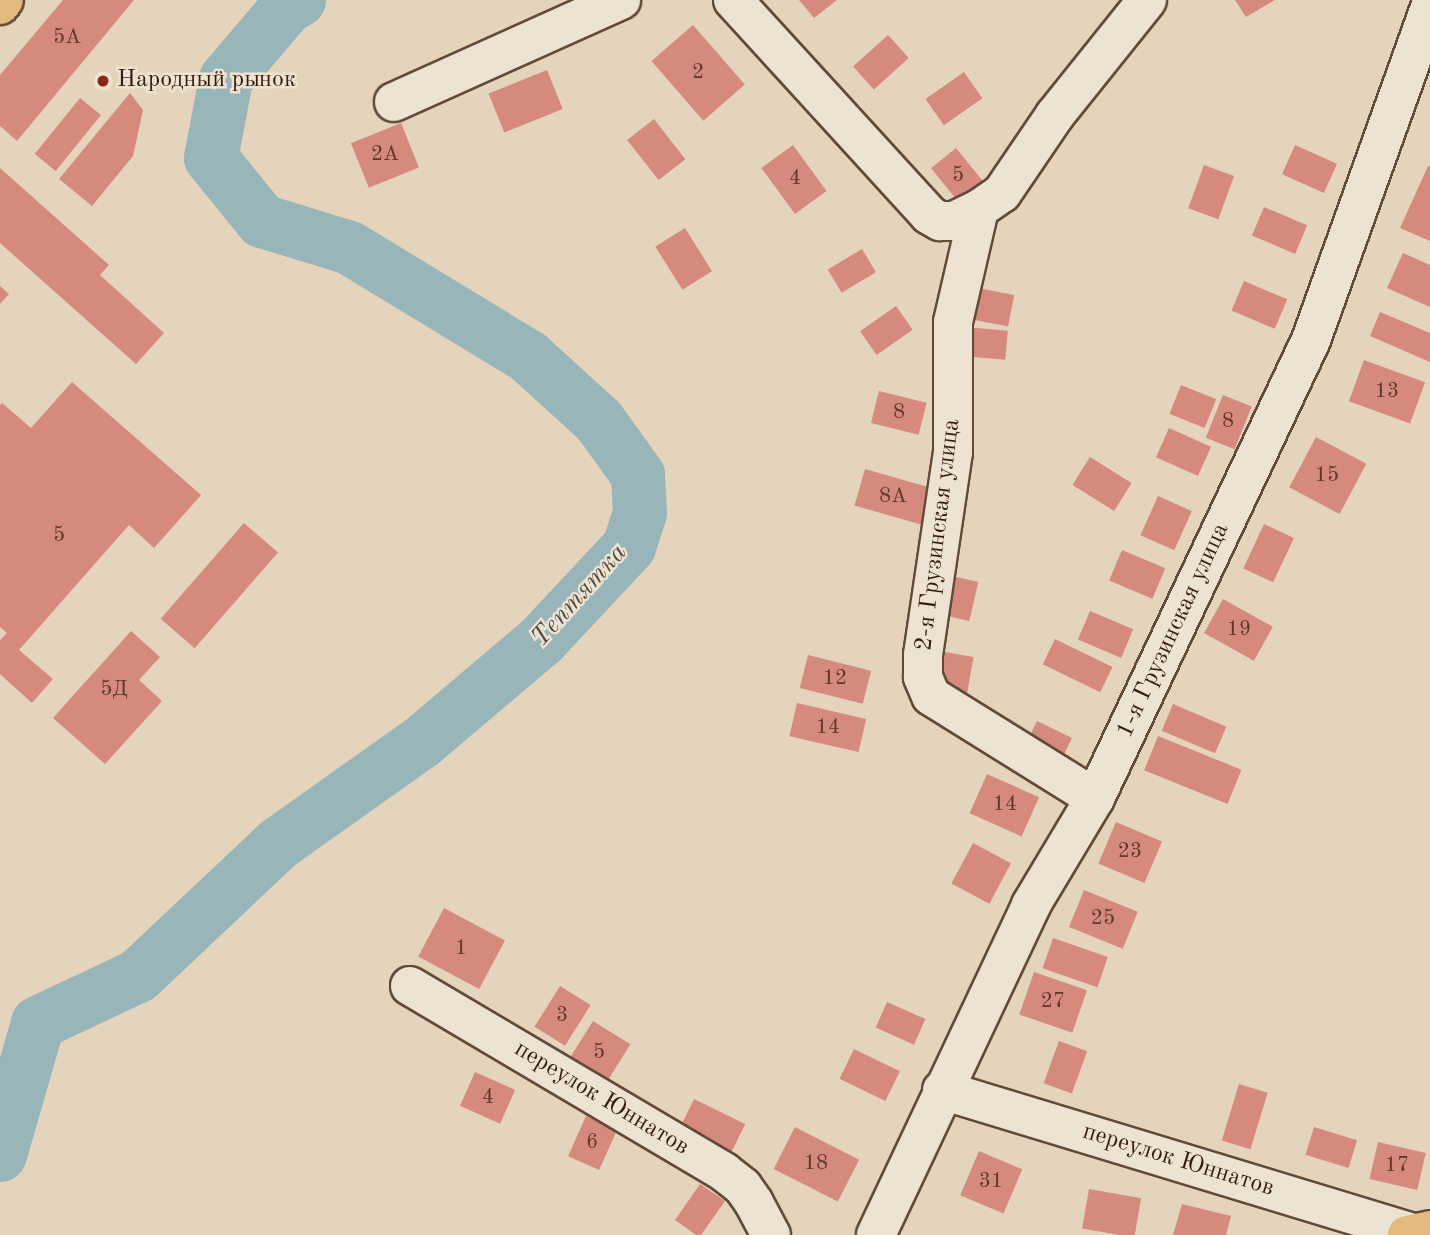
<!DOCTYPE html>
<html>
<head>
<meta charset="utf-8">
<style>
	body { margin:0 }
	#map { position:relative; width:1430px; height:1235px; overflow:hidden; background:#e4d4bc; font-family:"Old Standard TT",serif }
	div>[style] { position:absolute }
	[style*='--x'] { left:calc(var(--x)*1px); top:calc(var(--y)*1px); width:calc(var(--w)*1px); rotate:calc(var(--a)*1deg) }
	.river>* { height:54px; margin:-27px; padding:0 27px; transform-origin:27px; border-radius:27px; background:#98b6ba }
	.building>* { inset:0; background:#d58a7d; transform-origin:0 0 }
	.roads { filter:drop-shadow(2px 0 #624a38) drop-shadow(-2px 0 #624a38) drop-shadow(0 2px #624a38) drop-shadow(0 -2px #624a38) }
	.minor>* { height:38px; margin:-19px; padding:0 19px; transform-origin:19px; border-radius:19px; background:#ede3d3 }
	.major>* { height:38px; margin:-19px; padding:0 19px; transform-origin:19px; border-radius:19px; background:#e2ba7e }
	.dots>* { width:19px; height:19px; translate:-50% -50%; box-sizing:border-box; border:4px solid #ede3d3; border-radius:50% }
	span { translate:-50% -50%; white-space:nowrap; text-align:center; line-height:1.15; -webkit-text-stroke:5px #ede3d3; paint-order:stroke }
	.number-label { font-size:21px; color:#5e3828 }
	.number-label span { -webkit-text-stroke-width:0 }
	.poi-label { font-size:24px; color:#361c0c }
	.left { translate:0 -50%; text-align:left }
	.street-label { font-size:24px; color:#361c0c }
	.water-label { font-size:26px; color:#534a40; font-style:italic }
</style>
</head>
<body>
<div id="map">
	<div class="river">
		<i style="--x:0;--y:1155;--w:137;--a:-73.9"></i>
		<i style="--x:38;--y:1023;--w:110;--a:-25.2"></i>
		<i style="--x:138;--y:976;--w:192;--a:-43.3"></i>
		<i style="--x:278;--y:844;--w:178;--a:-35.4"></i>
		<i style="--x:423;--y:741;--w:155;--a:-40.3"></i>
		<i style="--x:541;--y:641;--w:129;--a:-46.9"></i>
		<i style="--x:629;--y:547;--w:36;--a:-72"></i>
		<i style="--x:640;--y:513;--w:38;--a:-93"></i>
		<i style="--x:638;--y:475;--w:67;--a:-125.8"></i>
		<i style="--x:599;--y:421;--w:95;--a:-137.6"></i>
		<i style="--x:529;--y:357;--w:210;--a:-148.7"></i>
		<i style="--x:350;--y:248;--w:92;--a:-162.9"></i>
		<i style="--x:262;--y:221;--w:81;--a:-129"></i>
		<i style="--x:211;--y:158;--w:80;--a:-79.2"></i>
		<i style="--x:226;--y:79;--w:94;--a:-49.7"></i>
		<i style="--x:287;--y:7;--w:14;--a:-30"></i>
	</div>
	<div class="building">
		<i style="clip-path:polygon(63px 0,134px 0,17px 141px,0 126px,0 75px)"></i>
		<i style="clip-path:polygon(799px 0,837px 0,814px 18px)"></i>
		<i style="clip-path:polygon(1235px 0,1275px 0,1246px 17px)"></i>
		<i style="left:693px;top:25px;width:79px;height:55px;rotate:49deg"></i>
		<i style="left:888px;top:35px;width:31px;height:47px;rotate:48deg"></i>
		<i style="left:547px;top:70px;width:42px;height:63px;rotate:68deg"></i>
		<i style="left:964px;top:72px;width:32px;height:47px;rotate:55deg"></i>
		<i style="clip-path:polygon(130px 93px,143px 110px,133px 156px,92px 206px,59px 179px)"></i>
		<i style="left:80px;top:98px;width:27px;height:72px;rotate:39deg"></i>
		<i style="left:654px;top:119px;width:51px;height:34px;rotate:52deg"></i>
		<i style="left:401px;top:123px;width:48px;height:54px;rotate:68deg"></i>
		<i style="left:793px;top:145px;width:57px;height:39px;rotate:54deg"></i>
		<i style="left:1295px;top:145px;width:46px;height:32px;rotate:24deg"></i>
		<i style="left:956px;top:148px;width:46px;height:32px;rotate:51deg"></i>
		<i style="left:1204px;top:165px;width:32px;height:46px;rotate:20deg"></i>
		<i style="clip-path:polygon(1428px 166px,1430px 167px,1430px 241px,1400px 228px)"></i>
		<i style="clip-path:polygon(0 168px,109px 265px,100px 275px,164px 333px,136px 364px,0 243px)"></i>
		<i style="left:1264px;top:207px;width:47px;height:31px;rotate:23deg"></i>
		<i style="left:685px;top:228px;width:51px;height:35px;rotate:58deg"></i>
		<i style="left:862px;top:249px;width:27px;height:40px;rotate:59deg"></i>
		<i style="clip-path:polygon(1403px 253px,1430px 265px,1430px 307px,1387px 288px)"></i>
		<i style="left:1244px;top:281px;width:47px;height:32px;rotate:23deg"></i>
		<i style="clip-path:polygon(0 286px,9px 294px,0 304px)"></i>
		<i style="left:973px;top:287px;width:42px;height:32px;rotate:11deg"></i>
		<i style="left:896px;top:306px;width:29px;height:44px;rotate:55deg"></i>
		<i style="clip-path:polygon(1380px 312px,1430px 333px,1430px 362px,1370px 336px)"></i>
		<i style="left:965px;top:327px;width:43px;height:29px;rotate:5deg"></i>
		<i style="left:1364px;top:360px;width:65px;height:44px;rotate:20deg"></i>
		<i style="clip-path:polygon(72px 382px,201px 495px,154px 548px,129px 525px,19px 650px,53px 679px,32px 703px,0 674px,0 640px,7px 633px,0 627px,0 405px,2px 403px,31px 428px)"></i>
		<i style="left:1181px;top:385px;width:38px;height:31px;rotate:22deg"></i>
		<i style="left:879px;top:391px;width:49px;height:33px;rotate:14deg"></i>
		<i style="left:1223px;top:395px;width:31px;height:46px;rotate:22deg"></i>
		<i style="left:1169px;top:428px;width:46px;height:32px;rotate:24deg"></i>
		<i style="left:1316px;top:437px;width:57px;height:57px;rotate:28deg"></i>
		<i style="left:1090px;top:457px;width:49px;height:33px;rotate:32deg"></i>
		<i style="left:865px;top:469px;width:70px;height:38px;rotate:16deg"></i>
		<i style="left:1158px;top:496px;width:37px;height:43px;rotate:24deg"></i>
		<i style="left:244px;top:523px;width:45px;height:127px;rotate:41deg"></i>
		<i style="left:1264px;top:524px;width:33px;height:49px;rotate:25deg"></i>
		<i style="left:1122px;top:550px;width:47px;height:33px;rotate:23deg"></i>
		<i style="left:952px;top:576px;width:27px;height:40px;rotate:13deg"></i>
		<i style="left:1223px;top:599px;width:57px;height:39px;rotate:29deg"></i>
		<i style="left:1090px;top:611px;width:47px;height:31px;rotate:23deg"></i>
		<i style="clip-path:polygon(131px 631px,160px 657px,139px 680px,162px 701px,105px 764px,53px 718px)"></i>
		<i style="left:1055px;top:639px;width:64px;height:28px;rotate:26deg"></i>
		<i style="left:945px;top:652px;width:29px;height:36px;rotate:10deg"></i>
		<i style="left:808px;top:655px;width:65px;height:34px;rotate:14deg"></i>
		<i style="left:797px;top:703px;width:71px;height:34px;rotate:13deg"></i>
		<i style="left:1173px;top:704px;width:58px;height:29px;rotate:23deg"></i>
		<i style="left:1037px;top:721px;width:39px;height:26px;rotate:26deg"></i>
		<i style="left:1158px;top:736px;width:90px;height:37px;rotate:22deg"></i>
		<i style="left:987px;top:774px;width:57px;height:43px;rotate:24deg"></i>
		<i style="left:1116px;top:822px;width:50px;height:45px;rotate:23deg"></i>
		<i style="left:973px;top:843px;width:43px;height:46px;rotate:28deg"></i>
		<i style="left:1084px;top:890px;width:58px;height:40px;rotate:22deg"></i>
		<i style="left:444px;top:908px;width:69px;height:55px;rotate:28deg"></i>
		<i style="left:1053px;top:938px;width:58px;height:32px;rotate:19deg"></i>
		<i style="left:1034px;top:972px;width:56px;height:45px;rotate:19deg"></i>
		<i style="left:560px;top:986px;width:36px;height:48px;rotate:32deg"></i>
		<i style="left:887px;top:1002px;width:42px;height:28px;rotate:24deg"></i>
		<i style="left:593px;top:1021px;width:44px;height:47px;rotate:32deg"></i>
		<i style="left:1059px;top:1041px;width:30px;height:45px;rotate:20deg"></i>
		<i style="left:854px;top:1049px;width:51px;height:33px;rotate:26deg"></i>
		<i style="left:475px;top:1072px;width:44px;height:37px;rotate:24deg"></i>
		<i style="left:1239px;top:1084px;width:30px;height:59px;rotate:17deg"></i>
		<i style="left:694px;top:1099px;width:57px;height:39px;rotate:26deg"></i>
		<i style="left:586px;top:1116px;width:34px;height:44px;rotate:24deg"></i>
		<i style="left:795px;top:1127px;width:72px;height:47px;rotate:27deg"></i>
		<i style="left:1314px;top:1127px;width:45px;height:29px;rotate:17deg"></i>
		<i style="left:1378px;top:1142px;width:49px;height:38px;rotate:13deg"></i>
		<i style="left:979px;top:1151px;width:47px;height:48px;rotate:23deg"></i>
		<i style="clip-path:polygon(700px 1184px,725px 1201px,701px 1235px,696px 1235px,675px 1220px)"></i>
		<i style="left:1089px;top:1189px;width:53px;height:40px;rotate:10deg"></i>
		<i style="clip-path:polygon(1182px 1204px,1231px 1216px,1226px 1235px,1173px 1235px)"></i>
	</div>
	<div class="roads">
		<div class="minor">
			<i style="--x:733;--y:0;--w:291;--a:47.6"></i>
			<i style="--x:929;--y:215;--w:13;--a:29"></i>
			<i style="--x:940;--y:221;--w:14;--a:0"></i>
			<i style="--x:954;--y:221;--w:28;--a:-26"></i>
			<i style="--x:394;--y:102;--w:249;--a:-24.2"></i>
			<i style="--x:1095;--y:798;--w:193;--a:-148.1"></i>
			<i style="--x:931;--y:696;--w:21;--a:-113"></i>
			<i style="--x:923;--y:677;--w:22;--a:-90"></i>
			<i style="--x:923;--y:655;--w:205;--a:-81.6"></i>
			<i style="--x:953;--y:452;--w:130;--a:-90"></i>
			<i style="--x:953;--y:322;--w:116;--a:-77"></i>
			<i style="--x:979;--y:209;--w:28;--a:-35"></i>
			<i style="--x:1002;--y:193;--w:94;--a:-55.8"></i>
			<i style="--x:1055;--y:115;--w:147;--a:-51.3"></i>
			<i style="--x:410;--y:986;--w:365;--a:30.6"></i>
			<i style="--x:724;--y:1172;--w:24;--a:38"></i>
			<i style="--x:743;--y:1187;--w:19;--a:55"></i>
			<i style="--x:754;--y:1203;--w:36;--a:62"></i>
			<i style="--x:942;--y:1090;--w:492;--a:16.9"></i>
			<i style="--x:876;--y:1235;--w:365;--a:-64.8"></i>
			<i style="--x:1031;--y:905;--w:125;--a:-59.1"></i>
			<i style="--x:1095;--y:798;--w:506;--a:-64.75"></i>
			<i style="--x:1311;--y:340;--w:353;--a:-70.3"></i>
		</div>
		<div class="major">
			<i style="--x:0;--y:5;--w:6;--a:-51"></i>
			<i style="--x:1407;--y:1235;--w:24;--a:-12"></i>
		</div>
	</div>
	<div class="dots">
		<i style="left:103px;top:81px;background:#8f2418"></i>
	</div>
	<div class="number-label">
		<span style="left:67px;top:38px">5А</span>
		<span style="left:698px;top:73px">2</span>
		<span style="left:385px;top:155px">2А</span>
		<span style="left:958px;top:176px">5</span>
		<span style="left:795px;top:179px">4</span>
		<span style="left:1387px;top:392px">13</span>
		<span style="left:899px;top:413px">8</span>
		<span style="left:1228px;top:422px">8</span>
		<span style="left:1327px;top:476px">15</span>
		<span style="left:893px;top:497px">8А</span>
		<span style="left:59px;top:536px">5</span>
		<span style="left:1239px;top:630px">19</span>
		<span style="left:835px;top:679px">12</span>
		<span style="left:114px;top:690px">5Д</span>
		<span style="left:828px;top:728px">14</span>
		<span style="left:1005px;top:805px">14</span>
		<span style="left:1130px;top:852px">23</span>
		<span style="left:1103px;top:919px">25</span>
		<span style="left:461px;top:949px">1</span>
		<span style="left:1053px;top:1002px">27</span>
		<span style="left:562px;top:1016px">3</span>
		<span style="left:599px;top:1053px">5</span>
		<span style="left:488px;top:1098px">4</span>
		<span style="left:592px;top:1143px">6</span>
		<span style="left:816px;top:1164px">18</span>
		<span style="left:1397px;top:1166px">17</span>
		<span style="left:991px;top:1182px">31</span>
	</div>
	<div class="poi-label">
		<span class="left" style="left:117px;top:81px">Народный рынок</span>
	</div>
	<div class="street-label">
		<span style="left:939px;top:535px;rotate:-83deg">2-я Грузинская улица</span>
		<span style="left:1174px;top:631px;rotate:-65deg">1-я Грузинская улица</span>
		<span style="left:601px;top:1099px;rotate:31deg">переулок Юннатов</span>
		<span style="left:1178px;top:1161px;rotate:17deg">переулок Юннатов</span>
	</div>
	<div class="water-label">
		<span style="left:580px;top:596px;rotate:-48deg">Тептятка</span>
	</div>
</div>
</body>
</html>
